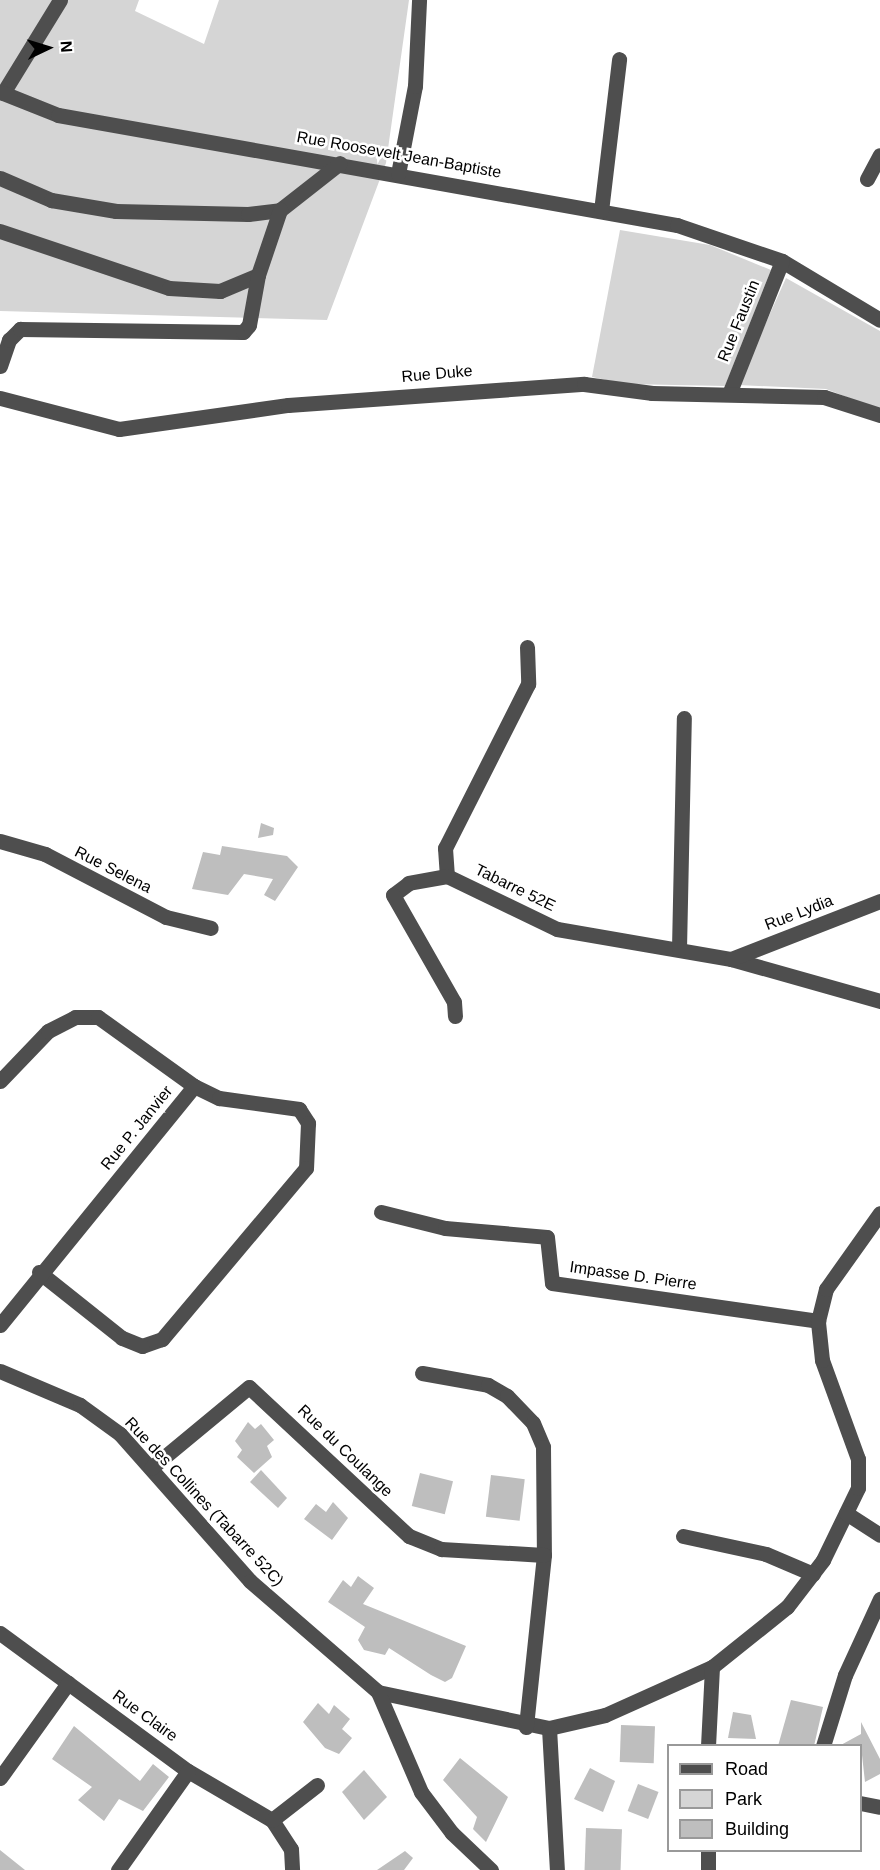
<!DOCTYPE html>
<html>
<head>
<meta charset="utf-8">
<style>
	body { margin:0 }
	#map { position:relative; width:880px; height:1870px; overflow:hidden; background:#fff; font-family:Arial,sans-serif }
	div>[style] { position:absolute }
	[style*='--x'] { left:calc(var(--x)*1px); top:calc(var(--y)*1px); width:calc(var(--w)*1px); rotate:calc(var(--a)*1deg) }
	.green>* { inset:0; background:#d5d5d5 }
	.building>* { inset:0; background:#bebebe; transform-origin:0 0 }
	.minor>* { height:15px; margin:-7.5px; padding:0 7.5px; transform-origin:7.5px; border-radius:7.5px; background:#4e4e4e }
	span { translate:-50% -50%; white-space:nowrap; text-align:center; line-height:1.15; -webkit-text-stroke:5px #fff; paint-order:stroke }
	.street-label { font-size:16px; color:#000 }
	.legend { position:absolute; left:667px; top:1744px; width:195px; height:108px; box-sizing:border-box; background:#fff; border:2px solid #999; margin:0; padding:8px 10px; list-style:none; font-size:18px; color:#000 }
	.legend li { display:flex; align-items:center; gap:12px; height:30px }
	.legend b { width:30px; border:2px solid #999 }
	.north { position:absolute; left:18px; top:18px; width:60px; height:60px; -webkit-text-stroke:4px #fff; paint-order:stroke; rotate:86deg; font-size:16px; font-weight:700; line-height:24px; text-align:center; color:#000 }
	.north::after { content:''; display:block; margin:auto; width:21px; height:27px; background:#000; clip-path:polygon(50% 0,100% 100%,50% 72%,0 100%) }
</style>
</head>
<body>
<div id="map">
	<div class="green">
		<i style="clip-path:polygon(0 0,139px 0,135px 11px,204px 44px,219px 0,409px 0,386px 163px,327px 320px,0 311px)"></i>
		<i style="clip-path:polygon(620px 230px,710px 245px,771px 270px,725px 386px,625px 384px,592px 377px)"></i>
		<i style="clip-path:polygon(786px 278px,880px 331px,880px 410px,826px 389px,738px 385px)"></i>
	</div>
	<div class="building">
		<i style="clip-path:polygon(261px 823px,274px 828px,273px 835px,258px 838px)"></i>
		<i style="clip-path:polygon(222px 846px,287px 856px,298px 867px,275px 901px,264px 895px,273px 879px,244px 874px,228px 895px,192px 889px,203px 852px,220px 855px)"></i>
		<i style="clip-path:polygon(248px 1422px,255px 1429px,261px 1424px,274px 1440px,267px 1446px,272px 1457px,254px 1473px,237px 1457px,242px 1450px,235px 1441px)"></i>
		<i style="clip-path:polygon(261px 1470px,287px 1498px,278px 1508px,250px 1482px)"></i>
		<i style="left:420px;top:1473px;width:34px;height:34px;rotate:14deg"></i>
		<i style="left:491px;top:1475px;width:34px;height:42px;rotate:7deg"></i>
		<i style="clip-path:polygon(333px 1502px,348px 1518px,332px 1540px,304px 1519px,316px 1504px,326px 1512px)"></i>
		<i style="clip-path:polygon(358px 1576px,374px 1588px,363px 1604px,466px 1646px,452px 1678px,445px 1682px,431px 1675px,389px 1648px,385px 1655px,364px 1650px,358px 1640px,365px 1627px,328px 1602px,343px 1580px,351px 1587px)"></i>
		<i style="clip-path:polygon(791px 1700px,823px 1707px,814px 1746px,778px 1746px)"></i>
		<i style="clip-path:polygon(318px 1703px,329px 1714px,334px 1705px,350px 1719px,342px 1729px,352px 1738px,339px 1754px,325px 1748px,303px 1722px)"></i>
		<i style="clip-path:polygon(733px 1712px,751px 1715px,756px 1739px,728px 1738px)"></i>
		<i style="clip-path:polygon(861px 1722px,880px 1759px,880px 1774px,865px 1782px,861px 1746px,839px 1746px,861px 1734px)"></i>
		<i style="left:621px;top:1725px;width:34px;height:37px;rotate:2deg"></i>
		<i style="clip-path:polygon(74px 1726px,140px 1781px,153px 1764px,169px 1777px,143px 1811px,119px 1799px,104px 1821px,78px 1800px,92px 1787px,52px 1759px)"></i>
		<i style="clip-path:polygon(460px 1758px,508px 1797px,486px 1842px,473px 1829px,477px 1817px,443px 1780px)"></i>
		<i style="clip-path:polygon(590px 1768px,615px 1781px,603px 1812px,574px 1799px)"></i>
		<i style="clip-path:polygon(364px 1770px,387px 1797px,364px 1820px,342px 1792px)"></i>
		<i style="left:638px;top:1784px;width:22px;height:29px;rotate:21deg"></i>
		<i style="left:586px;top:1828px;width:36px;height:42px;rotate:2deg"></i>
		<i style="clip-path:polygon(0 1850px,25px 1870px,0 1870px)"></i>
		<i style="clip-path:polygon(405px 1851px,413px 1858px,404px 1870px,377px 1870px)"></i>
	</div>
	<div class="minor">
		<i style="--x:60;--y:0;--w:109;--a:121.5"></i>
		<i style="--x:3;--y:93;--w:59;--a:21.8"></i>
		<i style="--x:58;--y:115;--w:629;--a:10.08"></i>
		<i style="--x:677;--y:225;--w:111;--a:18.9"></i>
		<i style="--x:782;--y:261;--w:114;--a:31"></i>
		<i style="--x:398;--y:174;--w:90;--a:-79.1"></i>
		<i style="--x:415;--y:86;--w:86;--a:-87.3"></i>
		<i style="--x:0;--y:178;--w:56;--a:23.3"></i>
		<i style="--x:51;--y:200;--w:66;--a:9.6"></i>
		<i style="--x:116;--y:211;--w:132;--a:1.3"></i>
		<i style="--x:248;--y:214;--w:32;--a:-7"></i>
		<i style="--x:280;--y:210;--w:76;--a:-38.1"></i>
		<i style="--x:867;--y:179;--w:27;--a:-62"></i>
		<i style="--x:601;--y:211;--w:153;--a:-83.2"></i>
		<i style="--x:0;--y:231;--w:178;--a:18.6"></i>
		<i style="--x:169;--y:288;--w:51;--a:3.4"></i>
		<i style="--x:220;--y:291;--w:41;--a:-22.8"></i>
		<i style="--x:258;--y:275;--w:69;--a:-71.3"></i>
		<i style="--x:0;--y:366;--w:28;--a:-71"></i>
		<i style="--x:9;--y:340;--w:16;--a:-45"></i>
		<i style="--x:20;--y:329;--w:223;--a:0.8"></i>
		<i style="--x:243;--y:332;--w:9;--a:-49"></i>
		<i style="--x:249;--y:325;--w:51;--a:-79.8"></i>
		<i style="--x:729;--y:394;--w:143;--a:-68.3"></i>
		<i style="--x:0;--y:398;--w:123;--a:14.6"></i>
		<i style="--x:119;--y:429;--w:171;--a:-8.1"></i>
		<i style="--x:288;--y:405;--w:297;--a:-4.1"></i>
		<i style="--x:584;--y:384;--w:69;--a:7.5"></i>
		<i style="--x:652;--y:393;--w:172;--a:1.3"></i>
		<i style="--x:824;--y:397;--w:59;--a:17.8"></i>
		<i style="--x:527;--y:647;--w:37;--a:88"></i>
		<i style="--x:528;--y:684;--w:184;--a:116.8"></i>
		<i style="--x:445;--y:848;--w:28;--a:86"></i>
		<i style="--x:447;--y:876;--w:122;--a:25.7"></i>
		<i style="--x:557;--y:929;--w:177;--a:9.8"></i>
		<i style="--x:731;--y:959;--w:155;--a:15.7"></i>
		<i style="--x:0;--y:841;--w:47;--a:16.1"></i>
		<i style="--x:45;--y:854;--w:136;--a:27.5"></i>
		<i style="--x:166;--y:917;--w:46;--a:13.7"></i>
		<i style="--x:447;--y:876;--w:39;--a:170"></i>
		<i style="--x:409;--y:883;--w:20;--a:143"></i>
		<i style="--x:393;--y:895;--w:123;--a:60.3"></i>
		<i style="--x:454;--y:1002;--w:14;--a:86"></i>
		<i style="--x:679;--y:949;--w:231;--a:-88.8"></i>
		<i style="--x:731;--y:959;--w:160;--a:-21.3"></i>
		<i style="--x:0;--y:1081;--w:69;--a:-46.2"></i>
		<i style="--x:48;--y:1031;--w:30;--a:-27"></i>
		<i style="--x:75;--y:1017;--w:23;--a:0"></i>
		<i style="--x:98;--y:1017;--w:118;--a:35.7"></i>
		<i style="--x:194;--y:1086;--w:28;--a:26"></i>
		<i style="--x:219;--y:1098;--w:81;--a:7.8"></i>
		<i style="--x:299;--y:1109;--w:17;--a:57"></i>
		<i style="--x:308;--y:1123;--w:45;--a:92.5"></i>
		<i style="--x:306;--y:1168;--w:224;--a:130.1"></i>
		<i style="--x:162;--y:1339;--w:21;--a:161"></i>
		<i style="--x:142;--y:1346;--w:22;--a:-158"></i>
		<i style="--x:122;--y:1338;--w:106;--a:-141.5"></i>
		<i style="--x:381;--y:1212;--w:66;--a:14"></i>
		<i style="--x:445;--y:1228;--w:102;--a:5"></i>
		<i style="--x:547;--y:1237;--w:46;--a:83.8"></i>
		<i style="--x:552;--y:1283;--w:269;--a:8.1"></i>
		<i style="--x:0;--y:1325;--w:308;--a:-50.9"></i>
		<i style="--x:0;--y:1371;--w:87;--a:23"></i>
		<i style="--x:80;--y:1405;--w:49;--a:35.9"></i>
		<i style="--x:120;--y:1434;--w:196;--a:48.5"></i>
		<i style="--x:250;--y:1581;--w:169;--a:40.9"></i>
		<i style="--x:378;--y:1692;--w:175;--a:11.9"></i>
		<i style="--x:549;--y:1728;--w:57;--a:-13.1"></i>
		<i style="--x:605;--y:1715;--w:117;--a:-24.2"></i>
		<i style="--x:712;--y:1667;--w:96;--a:-38.7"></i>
		<i style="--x:787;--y:1607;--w:59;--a:-52.5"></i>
		<i style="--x:823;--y:1560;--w:80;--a:-64.1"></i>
		<i style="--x:858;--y:1488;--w:29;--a:-90"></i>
		<i style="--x:858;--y:1459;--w:105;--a:-110"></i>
		<i style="--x:822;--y:1360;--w:39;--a:-96"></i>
		<i style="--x:818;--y:1321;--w:33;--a:-76"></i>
		<i style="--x:826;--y:1289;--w:93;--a:-54.6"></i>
		<i style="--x:422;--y:1373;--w:67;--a:10.3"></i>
		<i style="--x:488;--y:1385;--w:22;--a:30"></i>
		<i style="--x:507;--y:1396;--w:37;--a:46"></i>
		<i style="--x:533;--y:1423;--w:26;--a:67"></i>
		<i style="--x:543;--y:1447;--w:108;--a:89.5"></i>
		<i style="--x:544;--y:1555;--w:173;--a:96"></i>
		<i style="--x:151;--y:1468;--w:127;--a:-39.6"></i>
		<i style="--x:249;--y:1387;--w:219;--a:43"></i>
		<i style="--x:409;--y:1536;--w:35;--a:22"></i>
		<i style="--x:441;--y:1549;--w:103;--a:3.3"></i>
		<i style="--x:846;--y:1513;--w:40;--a:32.9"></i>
		<i style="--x:683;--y:1536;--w:85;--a:12.2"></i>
		<i style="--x:766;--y:1554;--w:51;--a:23.1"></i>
		<i style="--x:0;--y:1633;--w:233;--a:36.3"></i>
		<i style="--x:188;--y:1771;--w:97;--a:30.3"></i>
		<i style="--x:378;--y:1692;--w:109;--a:66.7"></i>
		<i style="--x:421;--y:1792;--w:51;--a:52.9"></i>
		<i style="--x:452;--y:1833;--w:54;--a:43.5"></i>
		<i style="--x:549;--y:1728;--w:142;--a:86.8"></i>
		<i style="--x:708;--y:1746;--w:79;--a:-87.1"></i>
		<i style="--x:823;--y:1746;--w:74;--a:-72.8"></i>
		<i style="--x:845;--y:1675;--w:84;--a:-65.3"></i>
		<i style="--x:0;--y:1778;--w:117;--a:-54.4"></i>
		<i style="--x:860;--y:1803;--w:20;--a:11"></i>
		<i style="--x:272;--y:1820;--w:35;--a:57"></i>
		<i style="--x:291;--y:1849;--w:21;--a:87"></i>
		<i style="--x:272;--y:1820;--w:57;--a:-37.9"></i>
		<i style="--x:708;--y:1850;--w:20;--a:90"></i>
		<i style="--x:118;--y:1870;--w:121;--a:-54.7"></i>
	</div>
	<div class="street-label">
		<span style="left:399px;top:155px;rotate:10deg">Rue Roosevelt Jean-Baptiste</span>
		<span style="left:739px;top:321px;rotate:-68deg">Rue Faustin</span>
		<span style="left:437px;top:374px;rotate:-5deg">Rue Duke</span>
		<span style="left:113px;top:870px;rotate:27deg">Rue Selena</span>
		<span style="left:515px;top:888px;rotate:26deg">Tabarre 52E</span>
		<span style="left:799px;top:913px;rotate:-21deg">Rue Lydia</span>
		<span style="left:137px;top:1128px;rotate:-51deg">Rue P. Janvier</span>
		<span style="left:633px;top:1276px;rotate:8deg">Impasse D. Pierre</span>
		<span style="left:345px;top:1451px;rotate:44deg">Rue du Coulange</span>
		<span style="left:204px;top:1502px;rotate:47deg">Rue des Collines (Tabarre 52C)</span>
		<span style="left:145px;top:1716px;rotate:36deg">Rue Claire</span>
	</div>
	<ul class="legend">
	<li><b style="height:8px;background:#4e4e4e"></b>Road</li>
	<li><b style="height:16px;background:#d5d5d5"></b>Park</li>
	<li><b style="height:16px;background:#bebebe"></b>Building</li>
	</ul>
	<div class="north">N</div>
</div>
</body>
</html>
